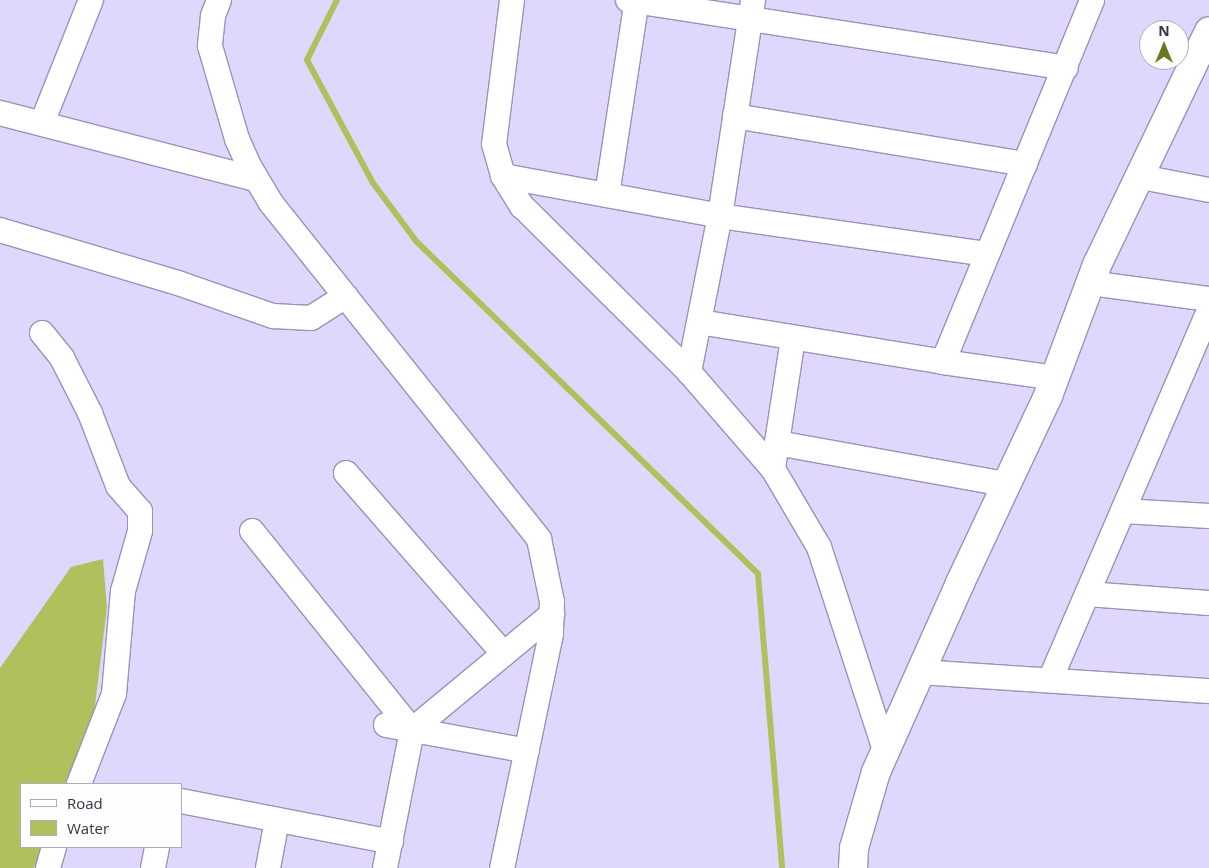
<!DOCTYPE html>
<html>
<head>
<meta charset="utf-8">
<style>
	body { margin:0 }
	#map { position:relative; width:1209px; height:868px; overflow:hidden; background:#e0d7fd; font-family:"Open Sans",sans-serif }
	div>[style] { position:absolute }
	[style*='--x'] { left:calc(var(--x)*1px); top:calc(var(--y)*1px); width:calc(var(--w)*1px); rotate:calc(var(--a)*1deg) }
	.water>* { inset:0; background:#b1c05c }
	.stream>* { height:6px; margin:-3px; padding:0 3px; transform-origin:3px; border-radius:3px; background:#b1c05c }
	.roads { filter:drop-shadow(1px 0 #9c90bc) drop-shadow(-1px 0 #9c90bc) drop-shadow(0 1px #9c90bc) drop-shadow(0 -1px #9c90bc) }
	.street>* { height:24px; margin:-12px; padding:0 12px; transform-origin:12px; border-radius:12px; background:#fff }
	.secondary>* { height:28px; margin:-14px; padding:0 14px; transform-origin:14px; border-radius:14px; background:#fff }
	span { translate:-50% -50%; white-space:nowrap; text-align:center; line-height:1.15; -webkit-text-stroke:5px #fefefe; paint-order:stroke }
	.legend { position:absolute; left:20px; top:783px; width:162px; height:65px; box-sizing:border-box; background:#fefefe; border:1px solid #aeacb4; margin:0; padding:6px 9px; list-style:none; font-size:15px; color:#373245 }
	.legend li { display:flex; align-items:center; gap:10px; height:25px }
	.legend b { width:25px; border:1px solid #aeacb4 }
	.north { position:absolute; left:1139px; top:20px; width:50px; height:50px; box-sizing:border-box; background:#fefefe; border:1px solid #aeacb4; border-radius:50%; rotate:0deg; font-size:14px; font-weight:700; line-height:20px; text-align:center; color:#373245 }
	.north::after { content:''; display:block; margin:auto; width:18px; height:22px; background:#6c7722; clip-path:polygon(50% 0,100% 100%,50% 72%,0 100%) }
</style>
</head>
<body>
<div id="map">
	<div class="water">
		<i style="clip-path:polygon(103px 559px,107px 608px,94px 713px,66px 784px,21px 784px,21px 847px,42px 847px,34px 868px,0 868px,0 668px,71px 567px)"></i>
	</div>
	<div class="stream">
		<i style="--x:337;--y:0;--w:67;--a:116.6"></i>
		<i style="--x:307;--y:60;--w:140;--a:61.8"></i>
		<i style="--x:373;--y:183;--w:72;--a:53.4"></i>
		<i style="--x:416;--y:241;--w:477;--a:44.2"></i>
		<i style="--x:758;--y:574;--w:295;--a:85.3"></i>
	</div>
	<div class="roads">
		<div class="street">
			<i style="--x:219;--y:0;--w:17;--a:111"></i>
			<i style="--x:213;--y:16;--w:30;--a:96"></i>
			<i style="--x:210;--y:46;--w:97;--a:73.8"></i>
			<i style="--x:237;--y:139;--w:30;--a:66"></i>
			<i style="--x:249;--y:166;--w:43;--a:59.3"></i>
			<i style="--x:271;--y:203;--w:430;--a:51.4"></i>
			<i style="--x:539;--y:539;--w:64;--a:78.3"></i>
			<i style="--x:552;--y:602;--w:32;--a:92"></i>
			<i style="--x:551;--y:634;--w:239;--a:101.8"></i>
			<i style="--x:512;--y:0;--w:145;--a:97.1"></i>
			<i style="--x:494;--y:144;--w:33;--a:74"></i>
			<i style="--x:503;--y:176;--w:36;--a:58"></i>
			<i style="--x:522;--y:206;--w:235;--a:44.8"></i>
			<i style="--x:689;--y:372;--w:128;--a:49.1"></i>
			<i style="--x:628;--y:0;--w:443;--a:8.8"></i>
			<i style="--x:0;--y:113;--w:264;--a:14.5"></i>
			<i style="--x:735;--y:116;--w:294;--a:9.4"></i>
			<i style="--x:42;--y:123;--w:132;--a:-68.3"></i>
			<i style="--x:503;--y:176;--w:221;--a:10.4"></i>
			<i style="--x:720;--y:216;--w:269;--a:8.1"></i>
			<i style="--x:1141;--y:177;--w:69;--a:10.8"></i>
			<i style="--x:607;--y:195;--w:197;--a:-81.3"></i>
			<i style="--x:0;--y:230;--w:186;--a:16.6"></i>
			<i style="--x:178;--y:283;--w:101;--a:19.2"></i>
			<i style="--x:273;--y:316;--w:38;--a:3"></i>
			<i style="--x:311;--y:318;--w:41;--a:-32.2"></i>
			<i style="--x:1090;--y:283;--w:120;--a:7.7"></i>
			<i style="--x:700;--y:322;--w:246;--a:9.3"></i>
			<i style="--x:943;--y:362;--w:391;--a:-67.6"></i>
			<i style="--x:42;--y:333;--w:32;--a:51"></i>
			<i style="--x:62;--y:358;--w:62;--a:63"></i>
			<i style="--x:90;--y:413;--w:78;--a:69"></i>
			<i style="--x:118;--y:486;--w:33;--a:49"></i>
			<i style="--x:140;--y:511;--w:20;--a:90"></i>
			<i style="--x:140;--y:531;--w:62;--a:105.8"></i>
			<i style="--x:123;--y:591;--w:103;--a:95"></i>
			<i style="--x:114;--y:694;--w:97;--a:111.3"></i>
			<i style="--x:793;--y:338;--w:133;--a:98.7"></i>
			<i style="--x:773;--y:469;--w:91;--a:59.5"></i>
			<i style="--x:819;--y:547;--w:213;--a:72"></i>
			<i style="--x:943;--y:362;--w:113;--a:8.1"></i>
			<i style="--x:689;--y:372;--w:159;--a:-78.8"></i>
			<i style="--x:720;--y:216;--w:219;--a:-81.3"></i>
			<i style="--x:777;--y:443;--w:233;--a:10.2"></i>
			<i style="--x:346;--y:473;--w:240;--a:48.9"></i>
			<i style="--x:1123;--y:511;--w:86;--a:3.3"></i>
			<i style="--x:252;--y:531;--w:255;--a:51.2"></i>
			<i style="--x:1087;--y:594;--w:122;--a:4.2"></i>
			<i style="--x:920;--y:672;--w:290;--a:3.8"></i>
			<i style="--x:1050;--y:680;--w:403;--a:-66.7"></i>
			<i style="--x:386;--y:725;--w:143;--a:10.4"></i>
			<i style="--x:181;--y:801;--w:214;--a:11"></i>
			<i style="--x:48;--y:868;--w:22;--a:-74"></i>
			<i style="--x:153;--y:868;--w:21;--a:-79"></i>
			<i style="--x:268;--y:868;--w:49;--a:-79.4"></i>
			<i style="--x:385;--y:868;--w:141;--a:-78.9"></i>
			<i style="--x:412;--y:730;--w:182;--a:-39.6"></i>
		</div>
		<div class="secondary">
			<i style="--x:853;--y:868;--w:20;--a:-87"></i>
			<i style="--x:854;--y:848;--w:79;--a:-73.9"></i>
			<i style="--x:876;--y:772;--w:207;--a:-66"></i>
			<i style="--x:960;--y:583;--w:207;--a:-64.8"></i>
			<i style="--x:1048;--y:396;--w:140;--a:-69.5"></i>
			<i style="--x:1097;--y:265;--w:259;--a:-64.4"></i>
		</div>
	</div>
	<ul class="legend">
	<li><b style="height:6px;background:#fff"></b>Road</li>
	<li><b style="height:14px;background:#b1c05c"></b>Water</li>
	</ul>
	<div class="north">N</div>
</div>
</body>
</html>
